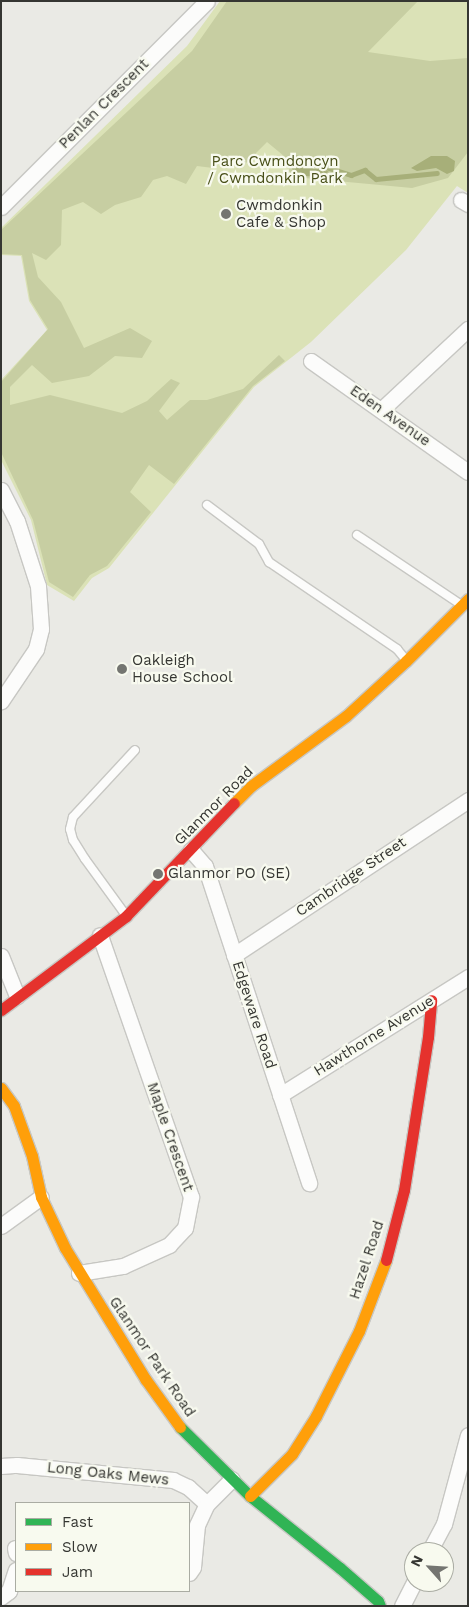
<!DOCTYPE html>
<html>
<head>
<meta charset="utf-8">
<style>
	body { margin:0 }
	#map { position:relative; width:469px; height:1607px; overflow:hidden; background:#eaeae5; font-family:"Work Sans",sans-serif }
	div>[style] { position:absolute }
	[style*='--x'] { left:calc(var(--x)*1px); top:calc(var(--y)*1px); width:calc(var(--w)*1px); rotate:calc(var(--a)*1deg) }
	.green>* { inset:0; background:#dbe2b7 }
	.forest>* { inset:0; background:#c7cea2 }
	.water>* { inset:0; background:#a7af79 }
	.stream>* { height:4.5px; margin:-2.25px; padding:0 2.25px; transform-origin:2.25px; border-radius:2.25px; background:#a7af79 }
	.roads { filter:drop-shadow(1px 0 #c7c7c3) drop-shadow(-1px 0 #c7c7c3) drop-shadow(0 1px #c7c7c3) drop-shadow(0 -1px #c7c7c3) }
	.lane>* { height:8px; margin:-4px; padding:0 4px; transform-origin:4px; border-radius:4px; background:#fcfcfb }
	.street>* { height:15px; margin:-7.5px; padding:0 7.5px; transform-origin:7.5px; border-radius:7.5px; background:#fcfcfb }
	.fast>* { height:11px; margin:-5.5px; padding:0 5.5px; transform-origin:5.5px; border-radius:5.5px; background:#30b455 }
	.slow>* { height:11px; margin:-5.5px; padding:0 5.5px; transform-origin:5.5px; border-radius:5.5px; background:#ff9f0a }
	.jam>* { height:11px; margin:-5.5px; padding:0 5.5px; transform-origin:5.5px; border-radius:5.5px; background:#e5322d }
	.dots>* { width:14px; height:14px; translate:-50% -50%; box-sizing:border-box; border:2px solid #f8faef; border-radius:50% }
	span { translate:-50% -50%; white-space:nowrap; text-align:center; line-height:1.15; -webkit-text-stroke:4.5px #f8faef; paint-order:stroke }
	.street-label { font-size:15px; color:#353632 }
	.park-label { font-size:15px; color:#484f18 }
	.poi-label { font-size:15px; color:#353632 }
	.left { translate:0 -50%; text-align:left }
	.frame { position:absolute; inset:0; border:2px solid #353632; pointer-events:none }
	.legend { position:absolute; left:15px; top:1502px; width:175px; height:90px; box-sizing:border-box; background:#f8faef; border:1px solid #aaaca3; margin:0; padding:6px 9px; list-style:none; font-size:15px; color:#353632 }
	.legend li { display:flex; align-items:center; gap:10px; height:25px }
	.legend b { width:25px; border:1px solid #aaaca3 }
	.north { position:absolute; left:404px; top:1542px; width:50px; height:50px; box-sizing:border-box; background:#f8faef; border:1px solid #aaaca3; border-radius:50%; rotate:296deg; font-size:14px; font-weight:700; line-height:20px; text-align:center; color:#353632 }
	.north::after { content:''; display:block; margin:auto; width:18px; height:22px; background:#747571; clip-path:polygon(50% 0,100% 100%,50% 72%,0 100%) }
</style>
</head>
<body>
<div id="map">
	<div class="green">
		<i style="clip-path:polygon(220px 1px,468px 1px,468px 193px,457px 186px,406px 250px,311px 342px,254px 387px,109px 568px,92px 578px,74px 601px,47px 585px,31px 520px,1px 460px,1px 380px,47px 330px,29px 301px,21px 256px,1px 255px,1px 228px,187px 46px)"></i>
	</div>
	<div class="forest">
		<i style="clip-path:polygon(227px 1px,418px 1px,368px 52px,430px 61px,468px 58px,468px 152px,448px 178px,412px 188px,294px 177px,289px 171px,290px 161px,267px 142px,245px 164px,220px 155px,213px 168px,197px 166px,186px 184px,167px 176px,153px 180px,141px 197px,115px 205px,101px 214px,83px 202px,62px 210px,61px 245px,46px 260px,32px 253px,38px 277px,61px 302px,84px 348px,130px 328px,152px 341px,142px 358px,115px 356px,89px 376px,52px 383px,32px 365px,10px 387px,10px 405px,50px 395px,122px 413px,147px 401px,171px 379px,180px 383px,159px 411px,167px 420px,190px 400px,207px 400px,243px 389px,279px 355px,285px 361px,253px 386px,174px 484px,149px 465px,130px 492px,151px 512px,107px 566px,90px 575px,73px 597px,49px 582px,33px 520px,1px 452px,1px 382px,48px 329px,30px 300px,22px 255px,1px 254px,1px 230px,192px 51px)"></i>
	</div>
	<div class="water">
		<i style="clip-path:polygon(431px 156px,447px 156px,455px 161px,454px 171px,447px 174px,436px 168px,417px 171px,411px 168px)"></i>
		<i style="clip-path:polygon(293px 160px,297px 160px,314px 169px,324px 169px,329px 172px,327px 177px,301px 176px,292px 169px)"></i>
	</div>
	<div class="stream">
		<i style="--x:294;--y:157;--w:60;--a:17.5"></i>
		<i style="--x:351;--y:175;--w:15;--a:-20"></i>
		<i style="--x:365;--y:170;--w:14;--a:39"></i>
		<i style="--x:376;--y:179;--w:61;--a:-5.6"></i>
	</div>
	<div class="roads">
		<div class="lane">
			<i style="--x:207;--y:505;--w:65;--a:36.9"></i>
			<i style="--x:259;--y:544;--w:21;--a:61"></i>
			<i style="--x:269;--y:562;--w:155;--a:34.2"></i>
			<i style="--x:397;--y:649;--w:13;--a:51"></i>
			<i style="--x:357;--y:535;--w:124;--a:33.8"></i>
			<i style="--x:125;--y:914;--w:68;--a:-126"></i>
			<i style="--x:85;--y:859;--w:22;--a:-122"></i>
			<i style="--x:73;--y:840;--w:11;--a:-105"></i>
			<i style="--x:70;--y:829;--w:12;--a:-76"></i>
			<i style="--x:73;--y:817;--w:91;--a:-47.2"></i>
		</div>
		<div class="street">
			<i style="--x:461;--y:200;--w:8;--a:30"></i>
			<i style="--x:1;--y:207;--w:291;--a:-45"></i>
			<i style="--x:311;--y:361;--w:192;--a:35.3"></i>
			<i style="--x:381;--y:410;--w:119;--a:-43"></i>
			<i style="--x:1;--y:490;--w:35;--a:63"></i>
			<i style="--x:17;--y:521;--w:68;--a:72.1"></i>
			<i style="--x:38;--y:586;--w:43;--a:86"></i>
			<i style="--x:41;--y:629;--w:21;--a:104"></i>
			<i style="--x:36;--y:649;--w:63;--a:123.9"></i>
			<i style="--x:191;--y:850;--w:21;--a:49"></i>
			<i style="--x:205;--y:866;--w:334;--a:71.8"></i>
			<i style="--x:234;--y:955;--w:281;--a:-33.5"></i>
			<i style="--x:1;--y:956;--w:43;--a:68.2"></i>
			<i style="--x:280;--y:1095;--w:222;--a:-32.1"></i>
			<i style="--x:1;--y:1226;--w:49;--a:-35.9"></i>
			<i style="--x:79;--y:1273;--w:45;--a:-9"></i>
			<i style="--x:123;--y:1266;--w:51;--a:-24.5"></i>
			<i style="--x:169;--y:1245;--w:23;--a:-47"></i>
			<i style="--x:185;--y:1228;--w:32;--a:-79"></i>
			<i style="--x:191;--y:1197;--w:277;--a:-109.2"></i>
			<i style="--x:1;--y:1466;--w:16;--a:-4"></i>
			<i style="--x:17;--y:1465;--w:157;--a:5.5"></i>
			<i style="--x:173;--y:1480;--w:17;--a:25"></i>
			<i style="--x:188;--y:1487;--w:25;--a:42"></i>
			<i style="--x:15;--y:1548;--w:5;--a:79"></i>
			<i style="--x:429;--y:1552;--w:32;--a:-62"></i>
			<i style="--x:444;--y:1524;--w:92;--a:-74.9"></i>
			<i style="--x:189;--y:1573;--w:7;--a:-56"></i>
			<i style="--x:193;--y:1567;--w:42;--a:-84.6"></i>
			<i style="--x:197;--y:1525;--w:23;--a:-65"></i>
			<i style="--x:207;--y:1504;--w:35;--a:-45"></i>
			<i style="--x:1;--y:1597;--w:10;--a:-37"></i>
			<i style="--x:9;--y:1591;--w:22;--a:-72"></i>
			<i style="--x:402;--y:1606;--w:27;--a:-63"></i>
		</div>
		<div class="fast">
			<i style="--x:180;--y:1427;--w:98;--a:44.6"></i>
			<i style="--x:250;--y:1496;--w:115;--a:38.7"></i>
			<i style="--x:340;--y:1568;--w:50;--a:41"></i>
			<i style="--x:378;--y:1601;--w:5;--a:68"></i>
		</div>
		<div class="slow">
			<i style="--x:234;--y:803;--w:24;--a:-45"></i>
			<i style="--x:251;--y:786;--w:118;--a:-36.4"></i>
			<i style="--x:346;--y:716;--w:81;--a:-42.5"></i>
			<i style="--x:406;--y:661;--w:88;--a:-45"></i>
			<i style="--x:1;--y:1088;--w:22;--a:54"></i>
			<i style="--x:14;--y:1106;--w:53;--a:70.2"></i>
			<i style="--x:32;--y:1156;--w:42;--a:77.6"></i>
			<i style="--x:41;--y:1197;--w:56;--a:64.8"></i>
			<i style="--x:65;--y:1248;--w:155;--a:58.5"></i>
			<i style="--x:146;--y:1380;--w:58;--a:54.1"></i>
			<i style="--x:250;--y:1496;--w:59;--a:-45"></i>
			<i style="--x:292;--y:1454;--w:45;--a:-57.7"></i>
			<i style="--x:316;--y:1416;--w:95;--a:-63.2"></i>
			<i style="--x:359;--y:1331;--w:76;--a:-69.2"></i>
		</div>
		<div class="jam">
			<i style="--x:1;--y:1010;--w:156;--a:-36.9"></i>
			<i style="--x:126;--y:916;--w:156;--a:-46.3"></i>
			<i style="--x:386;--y:1260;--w:72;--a:-75.6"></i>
			<i style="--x:404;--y:1190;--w:155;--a:-81.1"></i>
			<i style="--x:428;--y:1037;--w:37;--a:-85"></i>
		</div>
	</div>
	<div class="dots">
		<i style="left:226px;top:214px;background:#747571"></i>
		<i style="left:122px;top:669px;background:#747571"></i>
		<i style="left:158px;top:874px;background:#747571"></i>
	</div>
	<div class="street-label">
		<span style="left:104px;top:104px;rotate:-45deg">Penlan Crescent</span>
		<span style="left:390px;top:416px;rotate:35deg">Eden Avenue</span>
		<span style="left:214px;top:806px;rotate:-45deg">Glanmor Road</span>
		<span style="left:351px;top:877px;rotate:-34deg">Cambridge Street</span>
		<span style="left:254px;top:1015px;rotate:72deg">Edgeware Road</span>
		<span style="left:374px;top:1036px;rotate:-32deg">Hawthorne Avenue</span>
		<span style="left:170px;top:1137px;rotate:71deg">Maple Crescent</span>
		<span style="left:367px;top:1260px;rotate:-72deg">Hazel Road</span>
		<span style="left:152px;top:1357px;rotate:56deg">Glanmor Park Road</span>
		<span style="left:108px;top:1474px;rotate:6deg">Long Oaks Mews</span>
	</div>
	<div class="park-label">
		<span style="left:275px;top:170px">Parc Cwmdoncyn<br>/ Cwmdonkin Park</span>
	</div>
	<div class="poi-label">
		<span class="left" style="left:236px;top:214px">Cwmdonkin<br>Cafe &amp; Shop</span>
		<span class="left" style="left:132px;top:669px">Oakleigh<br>House School</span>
		<span class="left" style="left:168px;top:874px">Glanmor PO (SE)</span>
	</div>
	<div class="frame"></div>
	<ul class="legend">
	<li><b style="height:6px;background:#30b455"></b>Fast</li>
	<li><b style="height:6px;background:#ff9f0a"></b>Slow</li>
	<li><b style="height:6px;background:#e5322d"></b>Jam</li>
	</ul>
	<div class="north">N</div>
</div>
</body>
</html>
